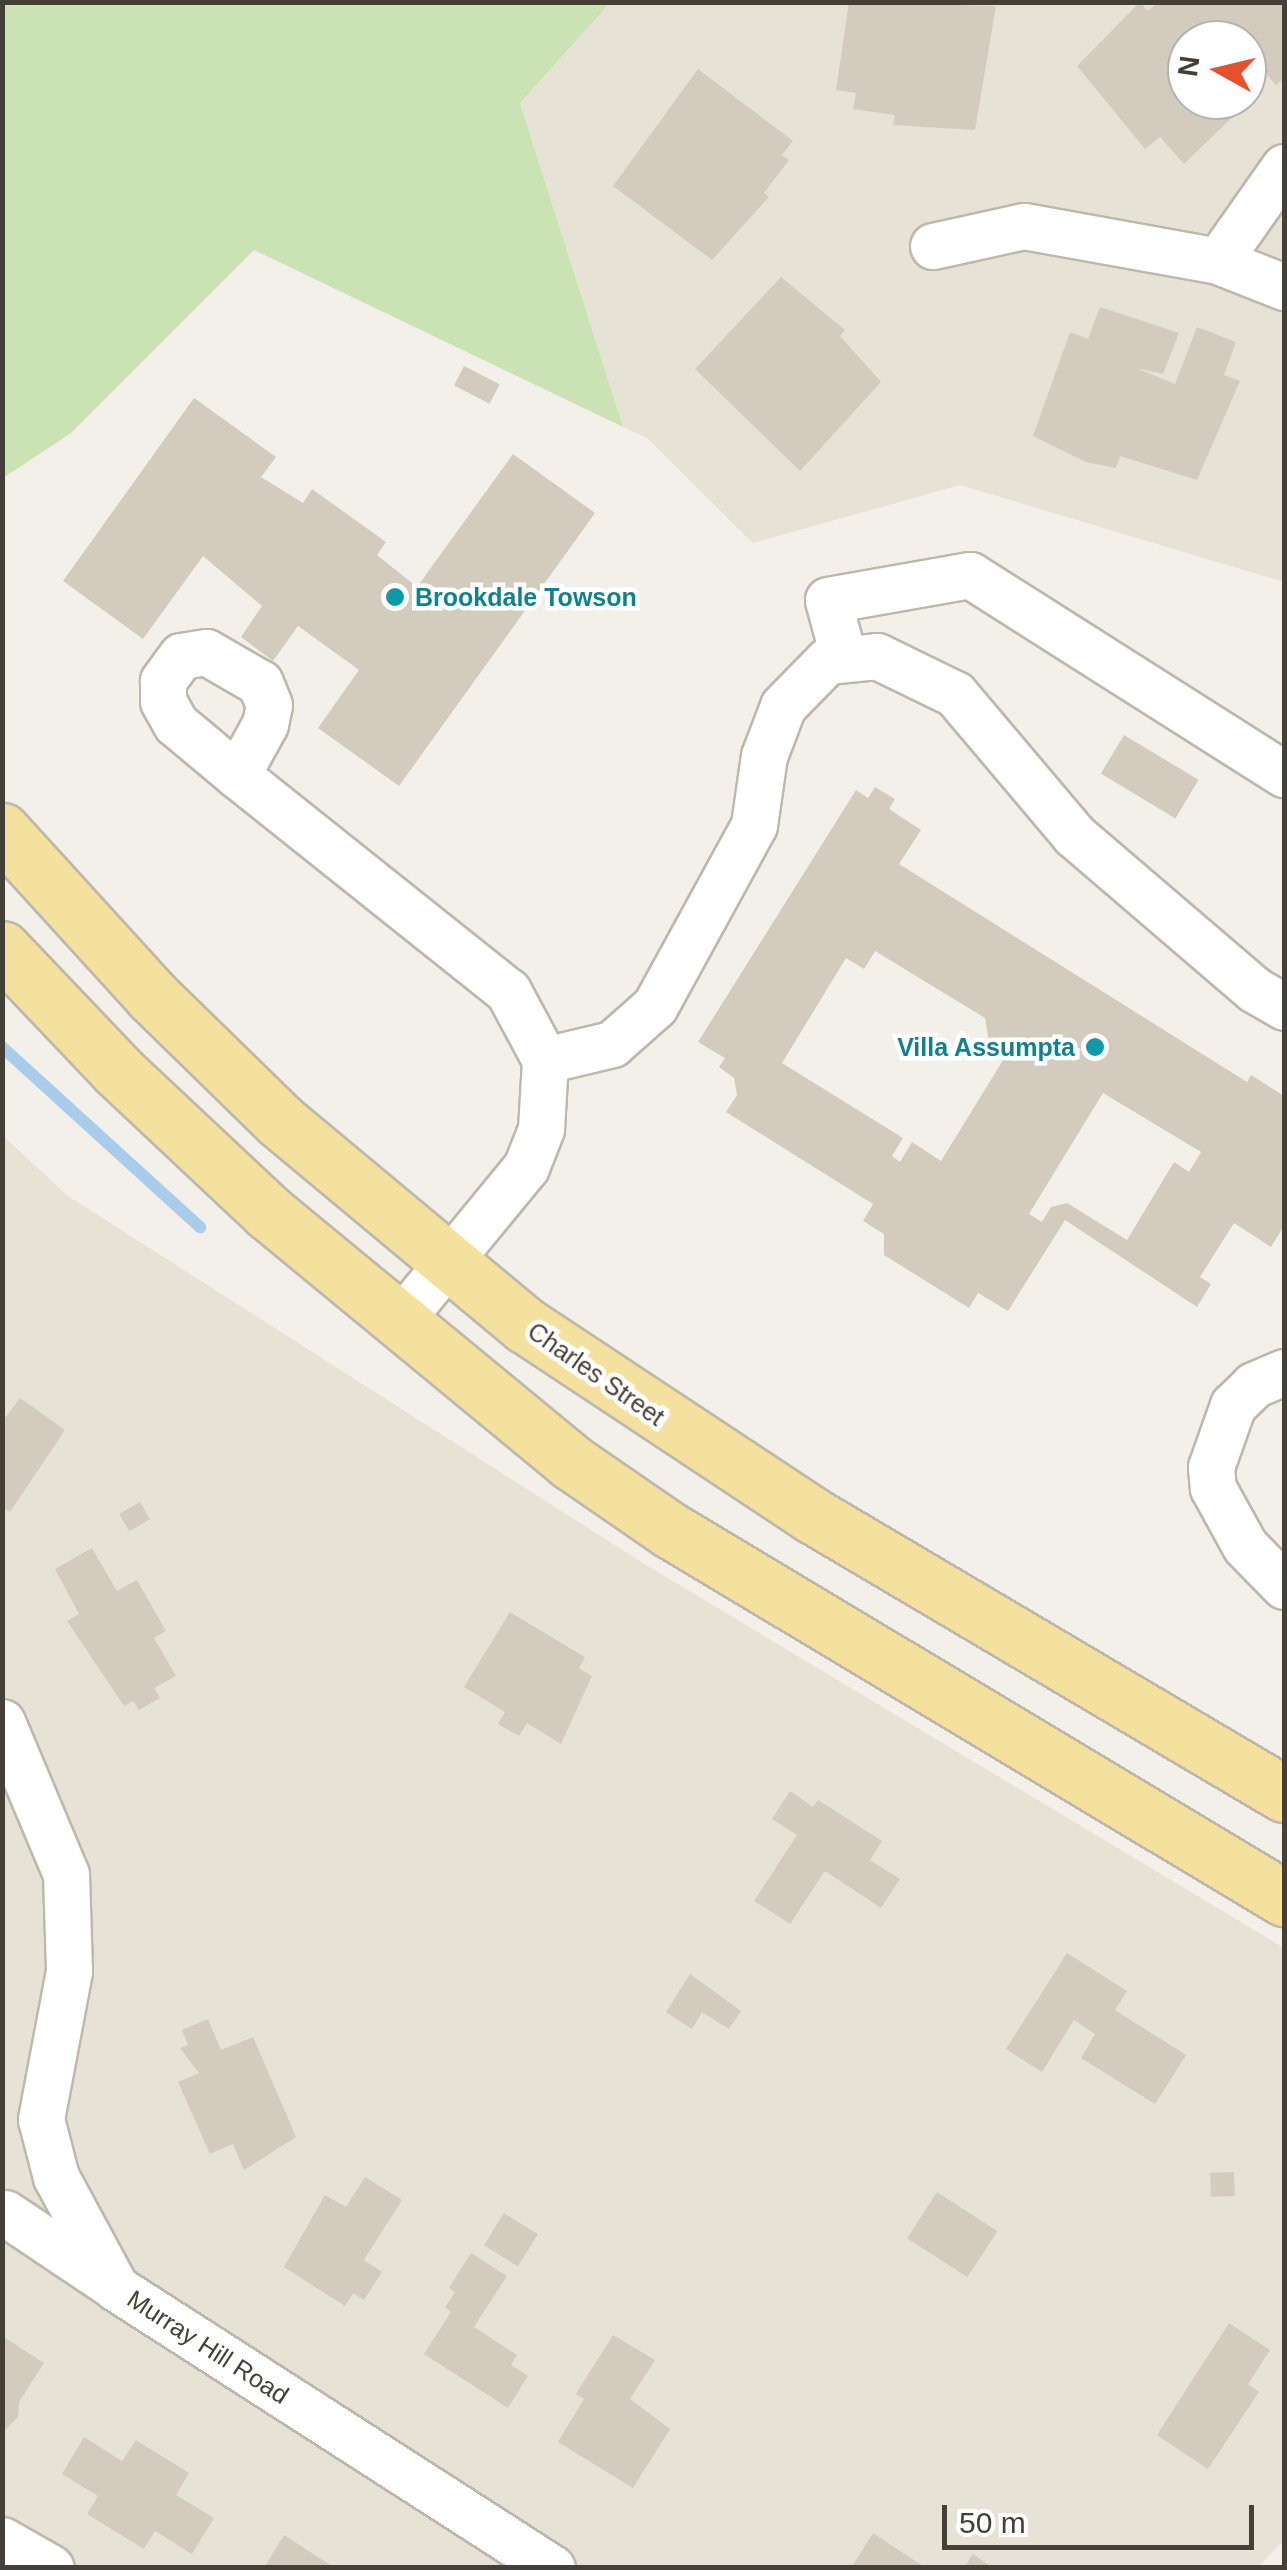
<!DOCTYPE html>
<html>
<head>
<meta charset="utf-8">
<style>
	body { margin:0 }
	#map { position:relative; width:1287px; height:2570px; overflow:hidden; background:#f2f0e8; font-family:Arial,sans-serif }
	div>[style] { position:absolute }
	[style*='--x'] { left:calc(var(--x)*1px); top:calc(var(--y)*1px); width:calc(var(--w)*1px); rotate:calc(var(--a)*1deg) }
	.residential>* { inset:0; background:#e6e2d6 }
	.green>* { inset:0; background:#cbe3b4 }
	.stream>* { height:12px; margin:-6px; padding:0 6px; transform-origin:6px; border-radius:6px; background:#a9ccea }
	.building>* { inset:0; background:#d3ccbe; transform-origin:0 0 }
	.roads { filter:drop-shadow(2px 0 #bdb8ab) drop-shadow(-2px 0 #bdb8ab) drop-shadow(0 2px #bdb8ab) drop-shadow(0 -2px #bdb8ab) }
	.minor>* { height:45px; margin:-22.5px; padding:0 22.5px; transform-origin:22.5px; border-radius:22.5px; background:#fff }
	.major>* { height:55px; margin:-27.5px; padding:0 27.5px; transform-origin:27.5px; border-radius:27.5px; background:#f5e19e }
	.dots>* { width:28px; height:28px; translate:-50% -50%; box-sizing:border-box; border:5px solid #fff; border-radius:50% }
	span { translate:-50% -50%; white-space:nowrap; text-align:center; line-height:1.15; -webkit-text-stroke:9px #fff; paint-order:stroke }
	.culture-label { font-size:25px; color:#0d838f; font-weight:700 }
	.left { translate:0 -50%; text-align:left }
	.right { translate:-100% -50%; text-align:right }
	.street-label { font-size:25px; color:#454037 }
	.frame { position:absolute; inset:0; border:5px solid #454037; pointer-events:none }
	.north { position:absolute; left:1167px; top:20px; width:100px; height:100px; box-sizing:border-box; background:#fff; border:2px solid #b5b3af; border-radius:50%; rotate:278deg; font-size:28px; font-weight:700; line-height:40px; text-align:center; color:#454037 }
	.north::after { content:''; display:block; margin:auto; width:35px; height:45px; background:#e7502a; clip-path:polygon(50% 0,100% 100%,50% 72%,0 100%) }
	.scale { position:absolute; left:942px; top:2505px; width:312px; height:45px; box-sizing:border-box; border:5px solid #454037; border-top:0; padding-left:12px; font-size:30px; line-height:35px; white-space:nowrap; color:#454037; -webkit-text-stroke:8px #fff; paint-order:stroke }
</style>
</head>
<body>
<div id="map">
	<div class="residential">
		<i style="clip-path:polygon(evenodd,610px 3px,1284px 3px,1284px 582px,960px 485px,753px 543px,647px 438px,623px 427px,520px 103px,610px 3px,1187px 40px,1247px 40px,1247px 100px,1187px 100px,1187px 40px)"></i>
		<i style="clip-path:polygon(2px 1135px,68px 1196px,646px 1565px,1284px 1948px,1284px 2540px,1258px 2567px,76px 2568px,3px 2523px)"></i>
	</div>
	<div class="green">
		<i style="clip-path:polygon(3px 2px,610px 3px,520px 103px,623px 427px,254px 250px,71px 433px,3px 478px)"></i>
	</div>
	<div class="stream">
		<i style="--x:2;--y:1047;--w:268;--a:42.3"></i>
	</div>
	<div class="building">
		<i style="clip-path:polygon(849px 2px,996px 6px,975px 130px,893px 125px,895px 115px,853px 109px,856px 93px,836px 90px)"></i>
		<i style="clip-path:polygon(1140px 2px,1148px 11px,1158px 2px,1284px 2px,1284px 78px,1276px 85px,1247px 52px,1247px 40px,1187px 40px,1187px 100px,1239px 100px,1244px 106px,1184px 164px,1160px 137px,1145px 149px,1077px 66px)"></i>
		<i style="clip-path:polygon(698px 69px,793px 141px,782px 155px,789px 160px,764px 193px,769px 197px,712px 260px,613px 186px)"></i>
		<i style="clip-path:polygon(781px 277px,845px 330px,840px 336px,881px 382px,800px 471px,695px 369px)"></i>
		<i style="clip-path:polygon(1100px 307px,1179px 333px,1163px 374px,1136px 368px,1175px 384px,1197px 327px,1236px 342px,1224px 375px,1240px 381px,1197px 480px,1120px 456px,1116px 468px,1086px 462px,1033px 436px,1070px 332px,1088px 339px)"></i>
		<i style="left:464px;top:366px;width:40px;height:22px;rotate:27deg"></i>
		<i style="clip-path:polygon(194px 398px,276px 457px,261px 477px,303px 503px,312px 489px,386px 542px,377px 555px,417px 587px,513px 454px,595px 513px,399px 786px,318px 728px,359px 670px,298px 626px,273px 661px,241px 637px,262px 606px,203px 556px,143px 639px,63px 581px)"></i>
		<i style="left:1124px;top:735px;width:87px;height:45px;rotate:31deg"></i>
		<i style="clip-path:polygon(evenodd,875px 787px,895px 799px,889px 809px,921px 830px,899px 864px,1247px 1082px,1251px 1075px,1284px 1096px,1284px 1226px,1271px 1247px,1234px 1223px,1200px 1277px,1211px 1284px,1197px 1307px,1065px 1220px,1008px 1311px,978px 1293px,969px 1308px,884px 1255px,884px 1234px,863px 1221px,873px 1204px,726px 1112px,737px 1095px,734px 1078px,719px 1067px,725px 1058px,698px 1042px,856px 790px,868px 798px,875px 787px,875px 951px,985px 1018px,989px 1042px,1008px 1052px,941px 1161px,912px 1142px,900px 1162px,892px 1156px,903px 1138px,782px 1063px,846px 958px,864px 969px,875px 951px,875px 787px,1103px 1093px,1201px 1152px,1189px 1172px,1174px 1162px,1127px 1240px,1067px 1203px,1051px 1207px,1042px 1222px,1029px 1214px,1103px 1093px)"></i>
		<i style="clip-path:polygon(20px 1398px,65px 1430px,10px 1512px,2px 1507px,2px 1422px)"></i>
		<i style="left:140px;top:1502px;width:20px;height:24px;rotate:60deg"></i>
		<i style="clip-path:polygon(92px 1548px,117px 1591px,137px 1580px,166px 1631px,154px 1638px,176px 1676px,154px 1688px,160px 1698px,139px 1710px,133px 1701px,124px 1706px,67px 1621px,79px 1614px,55px 1569px)"></i>
		<i style="clip-path:polygon(510px 1612px,585px 1657px,579px 1668px,592px 1676px,561px 1744px,527px 1723px,519px 1736px,498px 1724px,505px 1712px,464px 1687px)"></i>
		<i style="clip-path:polygon(790px 1791px,813px 1807px,818px 1800px,882px 1841px,870px 1860px,900px 1879px,881px 1908px,825px 1871px,790px 1924px,754px 1901px,797px 1835px,772px 1819px)"></i>
		<i style="clip-path:polygon(1067px 1953px,1127px 1991px,1115px 2010px,1186px 2055px,1155px 2104px,1081px 2058px,1095px 2034px,1074px 2020px,1042px 2072px,1006px 2049px)"></i>
		<i style="clip-path:polygon(690px 1974px,741px 2011px,729px 2029px,702px 2012px,692px 2029px,666px 2012px)"></i>
		<i style="clip-path:polygon(208px 2019px,221px 2050px,253px 2037px,296px 2137px,244px 2170px,233px 2144px,210px 2154px,178px 2082px,199px 2073px,180px 2048px,188px 2045px,182px 2030px)"></i>
		<i style="left:1234px;top:2172px;width:24px;height:24px;rotate:88deg"></i>
		<i style="clip-path:polygon(365px 2177px,402px 2200px,364px 2260px,382px 2272px,364px 2300px,353px 2293px,345px 2306px,284px 2267px,325px 2195px,346px 2207px)"></i>
		<i style="left:937px;top:2192px;width:72px;height:55px;rotate:33deg"></i>
		<i style="left:504px;top:2213px;width:40px;height:38px;rotate:32deg"></i>
		<i style="clip-path:polygon(471px 2253px,507px 2276px,474px 2327px,517px 2355px,511px 2365px,528px 2376px,508px 2408px,424px 2354px,451px 2312px,445px 2307px,455px 2292px,449px 2288px)"></i>
		<i style="clip-path:polygon(1229px 2323px,1270px 2350px,1248px 2384px,1259px 2392px,1208px 2469px,1157px 2435px)"></i>
		<i style="clip-path:polygon(613px 2335px,655px 2360px,630px 2399px,670px 2429px,633px 2488px,558px 2442px,584px 2399px,576px 2394px)"></i>
		<i style="clip-path:polygon(2px 2336px,44px 2363px,19px 2402px,18px 2417px,2px 2433px)"></i>
		<i style="clip-path:polygon(84px 2437px,122px 2461px,136px 2440px,189px 2473px,176px 2495px,214px 2518px,192px 2554px,155px 2531px,144px 2549px,87px 2514px,98px 2496px,62px 2474px)"></i>
		<i style="clip-path:polygon(873px 2533px,926px 2568px,851px 2568px)"></i>
		<i style="clip-path:polygon(284px 2535px,335px 2568px,264px 2568px)"></i>
		<i style="clip-path:polygon(973px 2554px,993px 2568px,964px 2568px)"></i>
	</div>
	<div class="roads">
		<div class="minor">
			<i style="--x:933;--y:246;--w:93;--a:-12.4"></i>
			<i style="--x:1024;--y:226;--w:197;--a:10.2"></i>
			<i style="--x:1218;--y:261;--w:71;--a:21.5"></i>
			<i style="--x:1218;--y:261;--w:115;--a:-54.9"></i>
			<i style="--x:844;--y:659;--w:61;--a:-105.2"></i>
			<i style="--x:828;--y:600;--w:144;--a:-10"></i>
			<i style="--x:970;--y:575;--w:372;--a:32.4"></i>
			<i style="--x:237;--y:775;--w:58;--a:-61.2"></i>
			<i style="--x:265;--y:724;--w:19;--a:-78"></i>
			<i style="--x:269;--y:705;--w:24;--a:-112"></i>
			<i style="--x:260;--y:683;--w:62;--a:-150.1"></i>
			<i style="--x:206;--y:652;--w:25;--a:171"></i>
			<i style="--x:181;--y:656;--w:31;--a:126"></i>
			<i style="--x:163;--y:681;--w:20;--a:90"></i>
			<i style="--x:163;--y:701;--w:26;--a:61"></i>
			<i style="--x:176;--y:724;--w:80;--a:39.9"></i>
			<i style="--x:237;--y:775;--w:347;--a:38.6"></i>
			<i style="--x:508;--y:991;--w:78;--a:61.8"></i>
			<i style="--x:545;--y:1060;--w:69;--a:93.3"></i>
			<i style="--x:541;--y:1129;--w:41;--a:111.5"></i>
			<i style="--x:526;--y:1167;--w:202;--a:129.4"></i>
			<i style="--x:545;--y:1060;--w:69;--a:-13.4"></i>
			<i style="--x:612;--y:1044;--w:57;--a:-41.5"></i>
			<i style="--x:655;--y:1006;--w:206;--a:-61.3"></i>
			<i style="--x:754;--y:825;--w:70;--a:-81.8"></i>
			<i style="--x:764;--y:756;--w:53;--a:-69.2"></i>
			<i style="--x:783;--y:706;--w:63;--a:-45.6"></i>
			<i style="--x:827;--y:661;--w:50;--a:-5.7"></i>
			<i style="--x:877;--y:656;--w:87;--a:26"></i>
			<i style="--x:955;--y:694;--w:185;--a:49.8"></i>
			<i style="--x:1074;--y:835;--w:238;--a:40.6"></i>
			<i style="--x:1255;--y:990;--w:34;--a:30"></i>
			<i style="--x:1284;--y:1372;--w:33;--a:157"></i>
			<i style="--x:1254;--y:1385;--w:29;--a:136"></i>
			<i style="--x:1233;--y:1405;--w:66;--a:109.5"></i>
			<i style="--x:1211;--y:1467;--w:21;--a:85"></i>
			<i style="--x:1213;--y:1488;--w:66;--a:61.1"></i>
			<i style="--x:1245;--y:1546;--w:56;--a:45.7"></i>
			<i style="--x:2;--y:1722;--w:165;--a:67.2"></i>
			<i style="--x:66;--y:1874;--w:97;--a:88.2"></i>
			<i style="--x:69;--y:1971;--w:151;--a:100.7"></i>
			<i style="--x:41;--y:2119;--w:60;--a:75.5"></i>
			<i style="--x:56;--y:2177;--w:126;--a:61.6"></i>
			<i style="--x:116;--y:2288;--w:518;--a:32.71"></i>
			<i style="--x:5;--y:2213;--w:128;--a:33.8"></i>
			<i style="--x:2;--y:2540;--w:56;--a:29.7"></i>
		</div>
		<div class="major">
			<i style="--x:2;--y:831;--w:222;--a:47.7"></i>
			<i style="--x:151;--y:995;--w:180;--a:44.3"></i>
			<i style="--x:280;--y:1121;--w:319;--a:39.8"></i>
			<i style="--x:525;--y:1325;--w:344;--a:33.5"></i>
			<i style="--x:812;--y:1515;--w:548;--a:30.59"></i>
			<i style="--x:2;--y:949;--w:168;--a:46.4"></i>
			<i style="--x:118;--y:1071;--w:206;--a:43.2"></i>
			<i style="--x:268;--y:1212;--w:393;--a:39.5"></i>
			<i style="--x:571;--y:1462;--w:120;--a:34.5"></i>
			<i style="--x:670;--y:1530;--w:716;--a:30.94"></i>
		</div>
	</div>
	<div class="dots">
		<i style="left:395px;top:597px;background:#0f9aa8"></i>
		<i style="left:1095px;top:1047px;background:#0f9aa8"></i>
	</div>
	<div class="culture-label">
		<span class="left" style="left:415px;top:597px">Brookdale Towson</span>
		<span class="right" style="left:1075px;top:1047px">Villa Assumpta</span>
	</div>
	<div class="street-label">
		<span style="left:596px;top:1374px;rotate:35deg">Charles Street</span>
		<span style="left:208px;top:2347px;rotate:33deg">Murray Hill Road</span>
	</div>
	<div class="frame"></div>
	<div class="north">N</div>
	<div class="scale">50 m</div>
</div>
</body>
</html>
